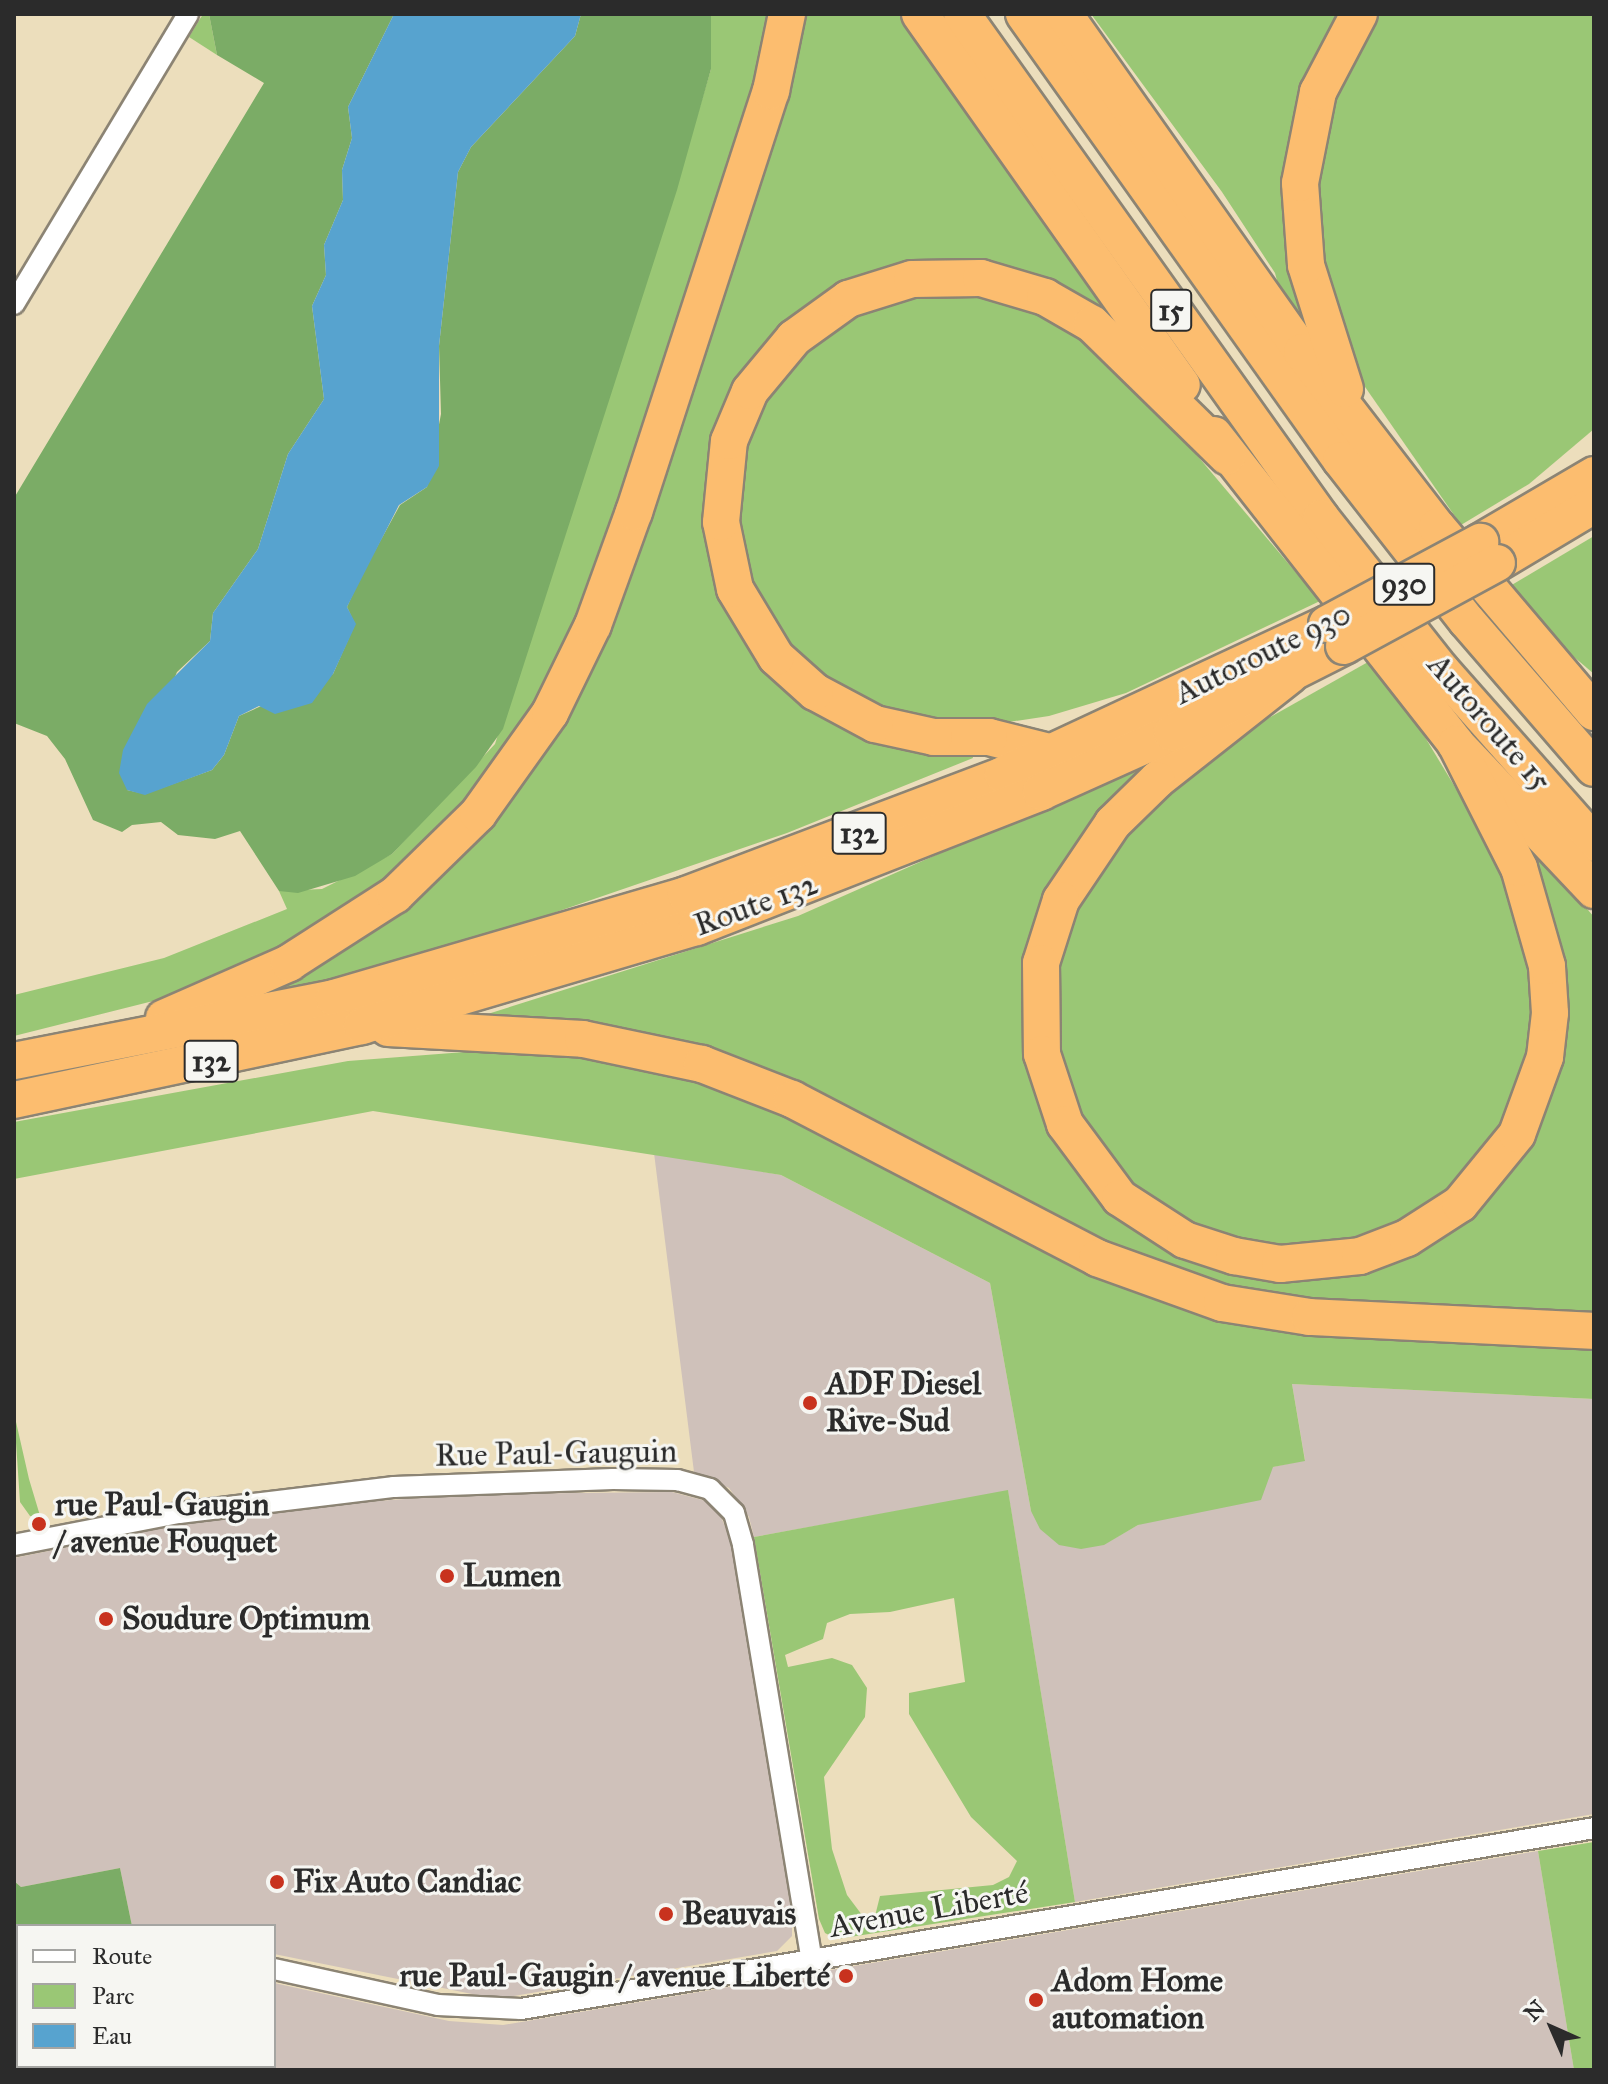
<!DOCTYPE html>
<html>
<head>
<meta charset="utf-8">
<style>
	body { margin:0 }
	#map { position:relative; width:1608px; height:2084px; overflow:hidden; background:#ecdebc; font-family:"IM FELL Great Primer",serif }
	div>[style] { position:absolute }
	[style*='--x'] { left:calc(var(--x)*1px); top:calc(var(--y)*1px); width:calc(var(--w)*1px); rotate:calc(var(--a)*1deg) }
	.industrial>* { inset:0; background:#cfc1ba }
	.green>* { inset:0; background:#9ac775 }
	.forest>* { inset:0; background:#7bac66 }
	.water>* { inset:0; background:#57a3cf }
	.roads { filter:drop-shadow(2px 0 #8c8474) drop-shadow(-2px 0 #8c8474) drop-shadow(0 2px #8c8474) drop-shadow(0 -2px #8c8474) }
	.minor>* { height:20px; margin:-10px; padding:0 10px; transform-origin:10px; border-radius:10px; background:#fff }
	.motorway>* { height:36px; margin:-18px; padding:0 18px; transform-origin:18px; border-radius:18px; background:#fcbd6f }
	.bridges { filter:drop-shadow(2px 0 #8c8474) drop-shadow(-2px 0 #8c8474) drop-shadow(0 2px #8c8474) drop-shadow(0 -2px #8c8474) }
	.motorway-bridge>* { height:36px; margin:-18px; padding:0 18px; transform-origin:18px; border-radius:18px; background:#fcbd6f }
	.dots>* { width:22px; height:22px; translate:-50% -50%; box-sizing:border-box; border:4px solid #f6f6f2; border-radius:50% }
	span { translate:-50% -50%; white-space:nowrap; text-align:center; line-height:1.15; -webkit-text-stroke:6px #f6f6f2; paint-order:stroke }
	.shield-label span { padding:2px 6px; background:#f6f6f2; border:2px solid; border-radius:6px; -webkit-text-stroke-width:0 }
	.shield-label { font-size:30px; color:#2b2b2b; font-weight:700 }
	.street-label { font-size:32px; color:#2b2b2b }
	.poi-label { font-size:32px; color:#2b2b2b; font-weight:700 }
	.left { translate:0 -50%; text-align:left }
	.right { translate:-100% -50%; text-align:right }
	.frame { position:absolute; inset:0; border:16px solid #2b2b2b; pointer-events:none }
	.legend { position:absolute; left:16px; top:1924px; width:260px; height:144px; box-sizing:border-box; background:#f6f6f2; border:2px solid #a5a5a2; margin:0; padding:10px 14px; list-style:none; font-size:24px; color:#2b2b2b }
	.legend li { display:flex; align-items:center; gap:16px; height:40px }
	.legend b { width:40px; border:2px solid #a5a5a2 }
	.north { position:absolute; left:1512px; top:1988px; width:80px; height:80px; -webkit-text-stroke:6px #f6f6f2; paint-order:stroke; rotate:315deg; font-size:22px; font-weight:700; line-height:32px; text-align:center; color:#2b2b2b }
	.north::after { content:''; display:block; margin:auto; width:28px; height:36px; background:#2b2b2b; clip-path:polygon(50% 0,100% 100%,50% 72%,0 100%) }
</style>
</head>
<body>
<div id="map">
	<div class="industrial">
		<i style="clip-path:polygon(654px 1153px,781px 1175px,990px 1283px,1031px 1511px,1103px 1545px,1138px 1525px,1273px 1467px,1305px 1460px,1292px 1384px,1594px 1399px,1594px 1814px,1075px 1902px,1008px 1491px,754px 1537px,749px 1517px,729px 1488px,694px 1472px)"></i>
		<i style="clip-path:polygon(672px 1492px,706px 1501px,719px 1512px,731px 1541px,792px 1915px,792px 1936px,777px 1951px,497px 1999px,274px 1954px,274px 1926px,132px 1926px,120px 1868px,21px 1887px,14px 1881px,14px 1558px,181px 1524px,321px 1505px,475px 1494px)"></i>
		<i style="clip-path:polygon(1538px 1851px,1574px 2070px,14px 2070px,18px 2009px,18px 2066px,274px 2066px,274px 1983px,449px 2021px,503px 2025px)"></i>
	</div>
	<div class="green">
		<i style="clip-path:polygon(203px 14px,209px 14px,217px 55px,189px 37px)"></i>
		<i style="clip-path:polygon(711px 14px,772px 14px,768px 44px,590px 590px,546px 688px,469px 801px,400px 869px,319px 929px,181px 994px,14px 1036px,14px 995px,164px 958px,287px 909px,279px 891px,322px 889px,392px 854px,495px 744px,695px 123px,711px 69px)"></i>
		<i style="clip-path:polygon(798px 14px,902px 14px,1135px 341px,1052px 288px,856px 281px,720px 431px,769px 667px,971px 750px,973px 758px,787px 833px,480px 938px,242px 1003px,519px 786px)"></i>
		<i style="clip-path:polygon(1091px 14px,1342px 14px,1315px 67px,1316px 339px,1283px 303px,1275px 273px,1222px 192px)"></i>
		<i style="clip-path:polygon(1379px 14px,1594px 14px,1594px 429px,1529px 484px,1461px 525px,1363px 384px,1346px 352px,1319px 260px,1315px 181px,1329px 106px)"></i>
		<i style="clip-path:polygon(981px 291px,1057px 316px,1130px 376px,1320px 601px,1126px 693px,1049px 716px,1002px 723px,968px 725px,882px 713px,810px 672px,760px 612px,735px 532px,744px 439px,761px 401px,809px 340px,887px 296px)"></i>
		<i style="clip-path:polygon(1594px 536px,1594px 674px,1560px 645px,1510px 586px)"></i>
		<i style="clip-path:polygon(1368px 662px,1405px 704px,1508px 875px,1536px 975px,1525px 1091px,1469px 1177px,1397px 1230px,1315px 1251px,1222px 1242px,1131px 1189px,1077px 1117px,1059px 1065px,1050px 995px,1079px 898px,1143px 811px,1242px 733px)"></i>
		<i style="clip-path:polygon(1167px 753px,1149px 773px,1026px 1002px,1125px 1217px,1357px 1269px,1544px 1110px,1522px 843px,1528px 840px,1594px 917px,1594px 1321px,1347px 1309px,1183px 1281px,813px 1098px,475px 1018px,798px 916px)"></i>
		<i style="clip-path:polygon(515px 1048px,637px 1061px,747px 1095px,1110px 1276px,1594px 1347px,1594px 1399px,1292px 1384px,1305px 1461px,1273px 1467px,1261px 1500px,1138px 1525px,1104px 1545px,1081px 1549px,1059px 1545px,1040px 1529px,1031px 1511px,990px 1283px,781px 1175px,373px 1111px,14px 1179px,14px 1122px,348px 1061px)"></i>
		<i style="clip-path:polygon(14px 1413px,29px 1479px,41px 1519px,30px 1516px,20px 1502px)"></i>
		<i style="clip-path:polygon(evenodd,1008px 1490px,1075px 1902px,837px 1939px,825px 1933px,819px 1919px,754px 1537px,1008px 1490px,954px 1598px,965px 1682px,909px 1693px,909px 1714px,971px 1817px,1017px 1861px,1009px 1877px,993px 1885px,880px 1896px,875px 1916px,865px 1919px,847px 1895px,832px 1849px,824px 1777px,865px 1717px,867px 1688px,852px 1665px,832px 1658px,788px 1667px,785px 1655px,823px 1639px,827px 1623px,850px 1614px,890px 1612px,954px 1598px)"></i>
		<i style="clip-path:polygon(1594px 1842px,1594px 2070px,1574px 2070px,1538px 1851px)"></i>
	</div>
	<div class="forest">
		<i style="clip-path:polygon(209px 14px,394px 14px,348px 107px,352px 138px,342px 170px,343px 200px,324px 245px,326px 275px,312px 306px,324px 399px,288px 454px,258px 549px,213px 613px,210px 641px,177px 672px,127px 790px,145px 794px,212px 770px,224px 755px,239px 716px,333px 674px,355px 624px,347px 607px,360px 578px,400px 505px,427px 487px,441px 414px,439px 346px,458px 172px,471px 147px,575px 36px,581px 14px,711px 14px,711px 69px,677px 190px,503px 729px,476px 767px,392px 854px,355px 876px,298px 893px,279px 891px,240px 831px,215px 839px,178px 835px,161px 822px,132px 825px,122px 832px,93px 820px,65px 759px,47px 736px,14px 723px,14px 498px,264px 83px,217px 55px)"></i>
		<i style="clip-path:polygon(120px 1868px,132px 1926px,18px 1926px,14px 1933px,14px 1881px,21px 1887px)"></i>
	</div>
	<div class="water">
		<i style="clip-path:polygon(394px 14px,581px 14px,575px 36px,471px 147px,458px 172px,439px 346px,439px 466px,427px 487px,399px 505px,347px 607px,356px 624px,333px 674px,312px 703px,275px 714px,259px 706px,239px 716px,224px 755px,212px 770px,145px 795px,127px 790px,119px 773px,123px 750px,147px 704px,210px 641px,213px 613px,258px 549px,288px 454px,324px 399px,312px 306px,326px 275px,324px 245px,343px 200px,342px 170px,352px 138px,348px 107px)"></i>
	</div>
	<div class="roads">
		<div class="minor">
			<i style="--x:14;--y:304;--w:338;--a:-59"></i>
			<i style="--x:14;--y:1545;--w:168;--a:-11"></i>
			<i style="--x:179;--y:1513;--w:217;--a:-6.9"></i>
			<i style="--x:394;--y:1487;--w:219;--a:-2.1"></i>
			<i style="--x:613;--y:1479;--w:64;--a:0.9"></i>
			<i style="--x:677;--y:1480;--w:34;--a:15"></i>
			<i style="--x:710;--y:1489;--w:34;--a:45"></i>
			<i style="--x:734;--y:1513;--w:33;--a:74"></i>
			<i style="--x:743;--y:1545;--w:421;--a:80.6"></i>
			<i style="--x:274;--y:1969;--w:168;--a:12.4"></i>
			<i style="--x:438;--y:2005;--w:83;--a:2.8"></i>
			<i style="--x:521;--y:2009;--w:1088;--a:-9.57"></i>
			<i style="--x:14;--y:2000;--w:4;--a:-14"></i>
		</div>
		<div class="motorway">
			<i style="--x:920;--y:14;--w:454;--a:54.8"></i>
			<i style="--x:962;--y:14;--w:619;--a:54.54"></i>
			<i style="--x:1321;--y:518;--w:195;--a:51.7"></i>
			<i style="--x:1442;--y:671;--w:230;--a:48.5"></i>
			<i style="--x:1024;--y:14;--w:547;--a:54.6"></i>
			<i style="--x:1341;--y:460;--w:204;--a:52"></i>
			<i style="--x:1467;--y:621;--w:194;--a:49.2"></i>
			<i style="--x:1064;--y:14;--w:413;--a:54.8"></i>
			<i style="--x:1302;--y:352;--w:221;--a:52.4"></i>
			<i style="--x:1437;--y:527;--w:243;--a:49.7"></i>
			<i style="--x:1345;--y:389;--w:130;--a:-107.5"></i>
			<i style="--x:1306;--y:265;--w:82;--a:-94.2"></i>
			<i style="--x:1300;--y:183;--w:93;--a:-78.8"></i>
			<i style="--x:1318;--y:92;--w:88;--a:-62.3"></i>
			<i style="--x:1214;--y:435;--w:392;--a:51.9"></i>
			<i style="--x:1456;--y:744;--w:201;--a:46.6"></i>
			<i style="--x:1480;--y:542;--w:132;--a:-30.4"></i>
			<i style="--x:1497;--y:563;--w:113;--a:-30.9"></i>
			<i style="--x:1290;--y:675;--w:169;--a:141.7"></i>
			<i style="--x:1157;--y:780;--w:62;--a:135.7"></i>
			<i style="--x:1113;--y:823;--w:93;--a:124"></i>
			<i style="--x:1061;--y:900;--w:66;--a:107.6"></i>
			<i style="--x:1041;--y:963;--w:91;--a:89.4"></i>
			<i style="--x:1042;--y:1054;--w:74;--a:71.8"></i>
			<i style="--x:1065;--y:1124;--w:92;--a:53.4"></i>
			<i style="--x:1120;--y:1198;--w:77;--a:32.9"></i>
			<i style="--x:1185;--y:1240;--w:52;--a:18.1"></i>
			<i style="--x:1234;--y:1256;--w:47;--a:9.9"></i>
			<i style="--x:1280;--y:1264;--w:80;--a:-5.7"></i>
			<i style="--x:1360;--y:1256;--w:50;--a:-21"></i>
			<i style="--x:1407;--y:1238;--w:63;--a:-32.7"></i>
			<i style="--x:1460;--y:1204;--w:90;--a:-50.8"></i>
			<i style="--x:1517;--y:1134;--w:82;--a:-70"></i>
			<i style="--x:1545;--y:1057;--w:44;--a:-83.5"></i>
			<i style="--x:1550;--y:1013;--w:47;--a:-93.7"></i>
			<i style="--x:1547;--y:966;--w:102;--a:-105.9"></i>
			<i style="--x:1519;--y:868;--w:139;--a:-116.9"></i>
			<i style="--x:1053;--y:753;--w:66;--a:-166"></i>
			<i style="--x:989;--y:737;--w:55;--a:180"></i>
			<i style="--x:934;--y:737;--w:60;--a:-167.6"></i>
			<i style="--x:875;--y:724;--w:68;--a:-151.9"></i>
			<i style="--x:815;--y:692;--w:52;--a:-138.1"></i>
			<i style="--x:776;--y:657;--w:79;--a:-121.1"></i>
			<i style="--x:735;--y:589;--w:68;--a:-101.8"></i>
			<i style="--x:721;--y:522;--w:81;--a:-84.4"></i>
			<i style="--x:729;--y:441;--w:54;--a:-67.2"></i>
			<i style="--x:750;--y:391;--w:69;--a:-50.3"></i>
			<i style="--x:794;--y:338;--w:67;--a:-35.8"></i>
			<i style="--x:848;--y:299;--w:67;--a:-17.4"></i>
			<i style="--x:912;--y:279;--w:69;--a:-0.8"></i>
			<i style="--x:981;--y:278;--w:67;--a:16.5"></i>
			<i style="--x:1045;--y:297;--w:54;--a:29.9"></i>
			<i style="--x:1092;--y:324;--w:189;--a:44.4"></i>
			<i style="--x:164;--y:1018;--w:137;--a:-23.7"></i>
			<i style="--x:289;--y:963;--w:126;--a:-32.7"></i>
			<i style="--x:395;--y:895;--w:116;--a:-44.3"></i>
			<i style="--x:478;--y:814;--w:124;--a:-54.5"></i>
			<i style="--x:550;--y:713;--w:98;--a:-64"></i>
			<i style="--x:593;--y:625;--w:120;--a:-70.1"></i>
			<i style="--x:634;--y:512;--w:443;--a:-72"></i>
			<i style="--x:771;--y:91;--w:79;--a:-78.3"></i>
			<i style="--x:388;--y:1028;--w:195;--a:3.2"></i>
			<i style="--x:583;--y:1039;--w:122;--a:11.9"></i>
			<i style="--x:702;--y:1064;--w:97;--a:21.3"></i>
			<i style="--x:792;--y:1099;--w:344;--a:27.5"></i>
			<i style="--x:1097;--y:1258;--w:133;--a:19.8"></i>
			<i style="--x:1222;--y:1303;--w:89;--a:9"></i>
			<i style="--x:1310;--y:1317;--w:284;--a:2.8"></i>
			<i style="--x:14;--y:1061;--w:326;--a:-11.1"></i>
			<i style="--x:334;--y:998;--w:367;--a:-16.3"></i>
			<i style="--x:686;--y:895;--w:339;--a:-20.7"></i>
			<i style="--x:1003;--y:775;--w:357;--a:-25"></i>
			<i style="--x:14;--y:1100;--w:356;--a:-12"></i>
			<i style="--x:362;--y:1026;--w:349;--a:-16.5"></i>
			<i style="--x:697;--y:927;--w:370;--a:-21.4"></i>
			<i style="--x:1041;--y:792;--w:144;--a:-24.2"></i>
			<i style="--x:1172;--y:733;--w:193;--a:-26.8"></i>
		</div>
	</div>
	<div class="bridges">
		<div class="motorway-bridge">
			<i style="--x:1327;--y:624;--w:174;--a:-28.2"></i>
			<i style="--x:1344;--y:646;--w:174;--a:-28.5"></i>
		</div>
	</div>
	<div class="dots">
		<i style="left:810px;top:1403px;background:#c8321e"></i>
		<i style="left:39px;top:1524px;background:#c8321e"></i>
		<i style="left:447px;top:1576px;background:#c8321e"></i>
		<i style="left:106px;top:1619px;background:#c8321e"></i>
		<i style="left:277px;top:1882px;background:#c8321e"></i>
		<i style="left:666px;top:1914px;background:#c8321e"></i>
		<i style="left:846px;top:1976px;background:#c8321e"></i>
		<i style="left:1036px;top:2000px;background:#c8321e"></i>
	</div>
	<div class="shield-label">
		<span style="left:1171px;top:310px">15</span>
		<span style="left:1404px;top:584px">930</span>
		<span style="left:859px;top:833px">132</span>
		<span style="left:211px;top:1061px">132</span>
	</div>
	<div class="street-label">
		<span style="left:1263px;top:654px;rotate:-26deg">Autoroute 930</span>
		<span style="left:1489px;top:723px;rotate:49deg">Autoroute 15</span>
		<span style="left:756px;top:905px;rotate:-20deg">Route 132</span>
		<span style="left:556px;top:1454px;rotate:-1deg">Rue Paul-Gauguin</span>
		<span style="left:929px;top:1910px;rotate:-10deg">Avenue Liberté</span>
	</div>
	<div class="poi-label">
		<span class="left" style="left:826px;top:1403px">ADF Diesel<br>Rive-Sud</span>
		<span class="left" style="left:55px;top:1524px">rue Paul-Gaugin<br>/ avenue Fouquet</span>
		<span class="left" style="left:463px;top:1576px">Lumen</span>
		<span class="left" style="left:122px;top:1619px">Soudure Optimum</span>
		<span class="left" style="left:293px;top:1882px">Fix Auto Candiac</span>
		<span class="left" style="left:682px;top:1914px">Beauvais</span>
		<span class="right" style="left:830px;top:1976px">rue Paul-Gaugin / avenue Liberté</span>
		<span class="left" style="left:1052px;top:2000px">Adom Home<br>automation</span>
	</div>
	<div class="frame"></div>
	<ul class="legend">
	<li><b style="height:10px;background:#fff"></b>Route</li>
	<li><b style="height:22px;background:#9ac775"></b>Parc</li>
	<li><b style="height:22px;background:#57a3cf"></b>Eau</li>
	</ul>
	<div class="north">N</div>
</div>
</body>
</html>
